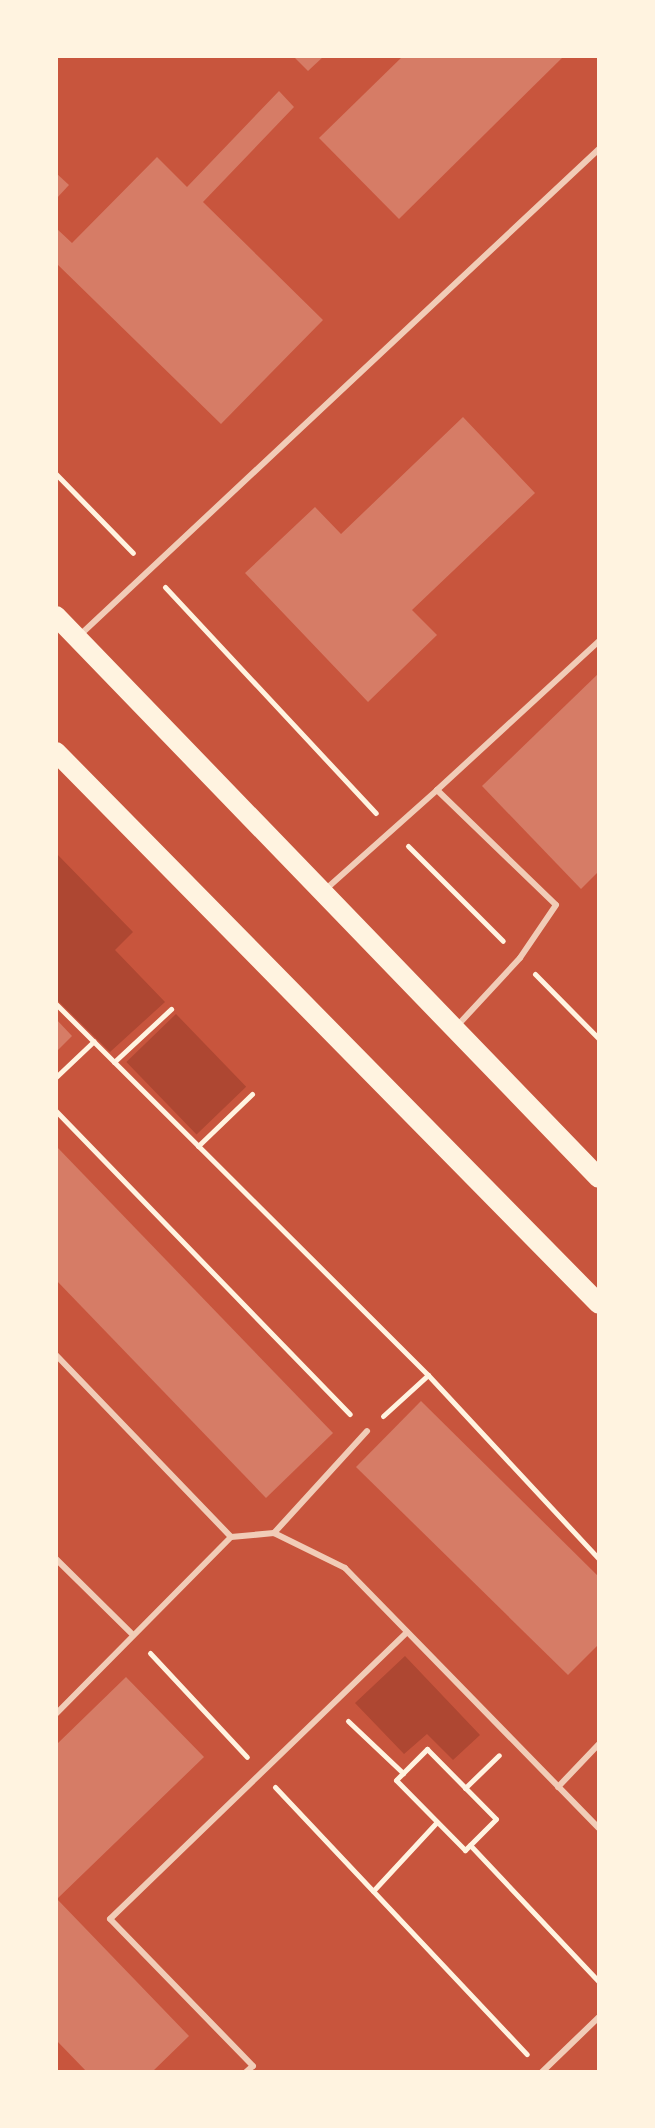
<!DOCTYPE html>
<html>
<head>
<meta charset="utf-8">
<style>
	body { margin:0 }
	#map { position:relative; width:655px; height:2128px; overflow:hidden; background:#c8553d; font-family:Ubuntu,sans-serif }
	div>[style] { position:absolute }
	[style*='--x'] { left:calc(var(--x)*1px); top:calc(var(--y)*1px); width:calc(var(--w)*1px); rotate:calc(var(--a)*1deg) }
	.green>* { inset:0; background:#ae4732; transform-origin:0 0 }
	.building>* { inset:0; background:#d67c66 }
	.path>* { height:5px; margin:-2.5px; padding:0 2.5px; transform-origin:2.5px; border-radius:2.5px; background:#fff3e0 }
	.service>* { height:6px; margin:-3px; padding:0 3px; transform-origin:3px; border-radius:3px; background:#f1ccb7 }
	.primary>* { height:20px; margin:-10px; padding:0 10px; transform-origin:10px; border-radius:10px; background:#fff3e0 }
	span { translate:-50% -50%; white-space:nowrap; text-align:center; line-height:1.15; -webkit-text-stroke:6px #fff3e0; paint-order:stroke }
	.frame { position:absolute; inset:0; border:58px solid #fff3e0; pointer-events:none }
</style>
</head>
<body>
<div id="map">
	<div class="green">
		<i style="clip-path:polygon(56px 853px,133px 932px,115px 950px,165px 1002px,110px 1052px,56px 999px)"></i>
		<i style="left:176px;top:1014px;width:101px;height:69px;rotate:46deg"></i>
		<i style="clip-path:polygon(405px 1656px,480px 1735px,453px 1760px,427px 1734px,404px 1754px,355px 1703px)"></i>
	</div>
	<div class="building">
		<i style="clip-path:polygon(293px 56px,324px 56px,308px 71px)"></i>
		<i style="clip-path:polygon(403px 56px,564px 56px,399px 219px,319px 138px)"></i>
		<i style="clip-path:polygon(279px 91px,294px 107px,203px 202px,323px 320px,221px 424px,56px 263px,56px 228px,72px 243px,157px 157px,187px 187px)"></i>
		<i style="clip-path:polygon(56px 173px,69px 185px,56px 199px)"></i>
		<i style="clip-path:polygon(463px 417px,535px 493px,412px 610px,437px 635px,368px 702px,245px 573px,315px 507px,341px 534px)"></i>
		<i style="clip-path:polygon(599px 673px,599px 871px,581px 889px,482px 786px)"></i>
		<i style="clip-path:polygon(56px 1019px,72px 1036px,56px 1052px)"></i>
		<i style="clip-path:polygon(56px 1146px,333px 1433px,266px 1498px,56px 1280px)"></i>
		<i style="clip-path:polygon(421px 1401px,599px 1577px,599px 1644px,568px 1675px,356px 1467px)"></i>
		<i style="clip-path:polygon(126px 1677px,204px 1757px,57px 1899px,189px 2036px,152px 2072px,87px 2072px,56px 2040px,56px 1745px)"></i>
	</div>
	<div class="path">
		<i style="--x:56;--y:474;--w:110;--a:45.7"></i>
		<i style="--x:165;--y:587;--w:309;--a:47"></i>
		<i style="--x:408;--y:846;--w:134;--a:45"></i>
		<i style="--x:535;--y:974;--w:91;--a:45.4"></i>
		<i style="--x:56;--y:1004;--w:525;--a:44.92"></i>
		<i style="--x:428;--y:1375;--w:251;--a:47.1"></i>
		<i style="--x:114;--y:1062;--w:78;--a:-42.9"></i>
		<i style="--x:56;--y:1077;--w:52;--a:-43.5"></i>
		<i style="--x:56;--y:1111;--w:422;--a:45.9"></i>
		<i style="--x:198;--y:1146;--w:75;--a:-43.9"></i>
		<i style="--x:383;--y:1416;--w:61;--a:-42.3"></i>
		<i style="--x:150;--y:1653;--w:142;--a:47"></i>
		<i style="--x:348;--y:1721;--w:76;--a:43.4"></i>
		<i style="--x:427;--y:1749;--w:98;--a:45.4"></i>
		<i style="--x:496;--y:1819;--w:44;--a:135"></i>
		<i style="--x:465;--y:1850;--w:98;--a:-134.6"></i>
		<i style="--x:396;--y:1780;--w:44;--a:-45"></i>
		<i style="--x:275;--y:1787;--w:367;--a:46.7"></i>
		<i style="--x:465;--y:1788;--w:47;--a:-44.1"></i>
		<i style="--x:470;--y:1845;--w:188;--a:46.7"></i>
		<i style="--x:373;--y:1891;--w:94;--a:-47.2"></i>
	</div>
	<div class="service">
		<i style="--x:80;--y:635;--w:711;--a:-43.12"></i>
		<i style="--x:437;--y:790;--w:220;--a:-42.6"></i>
		<i style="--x:326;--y:889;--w:149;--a:-41.7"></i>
		<i style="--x:437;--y:790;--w:165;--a:44"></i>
		<i style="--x:556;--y:905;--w:64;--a:124.2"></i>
		<i style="--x:520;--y:958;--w:93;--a:132.8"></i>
		<i style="--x:56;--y:1355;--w:252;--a:46.1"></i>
		<i style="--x:231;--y:1537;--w:249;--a:134.7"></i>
		<i style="--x:274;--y:1533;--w:138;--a:-47.6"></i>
		<i style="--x:231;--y:1537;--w:43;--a:-5.3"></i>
		<i style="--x:274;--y:1533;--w:79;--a:26.2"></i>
		<i style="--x:345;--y:1568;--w:363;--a:45.7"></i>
		<i style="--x:56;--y:1559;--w:107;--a:44.6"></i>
		<i style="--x:558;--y:1787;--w:59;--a:-46.4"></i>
		<i style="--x:246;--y:2072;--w:9;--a:-41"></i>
		<i style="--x:253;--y:2066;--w:205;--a:-134.2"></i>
		<i style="--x:110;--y:1919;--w:413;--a:-44"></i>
		<i style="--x:542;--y:2072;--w:79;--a:-44"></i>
	</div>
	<div class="primary">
		<i style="--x:56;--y:616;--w:781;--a:45.99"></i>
		<i style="--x:56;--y:752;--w:774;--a:45.47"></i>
	</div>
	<div class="frame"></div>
</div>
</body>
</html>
